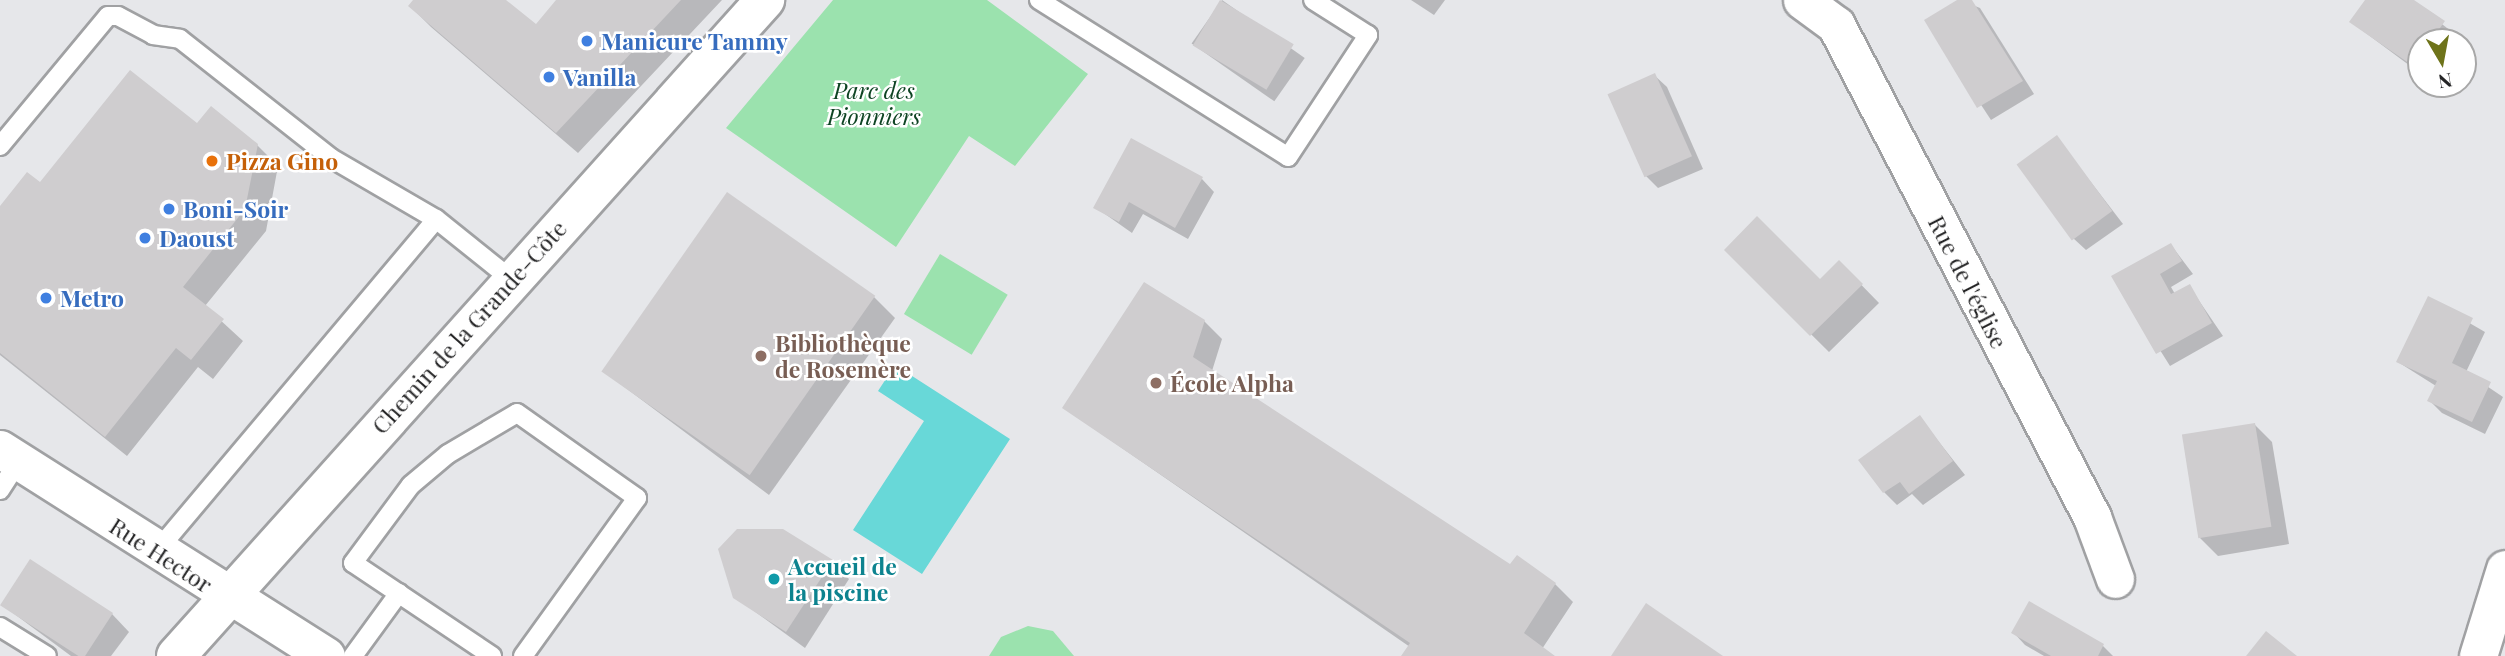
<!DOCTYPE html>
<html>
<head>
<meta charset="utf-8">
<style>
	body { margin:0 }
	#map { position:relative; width:2505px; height:656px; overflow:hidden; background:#e6e7ea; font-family:"Playfair Display",serif }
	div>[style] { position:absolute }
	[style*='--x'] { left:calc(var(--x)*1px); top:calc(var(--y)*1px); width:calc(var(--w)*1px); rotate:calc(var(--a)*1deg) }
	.green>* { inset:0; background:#9be2ae; transform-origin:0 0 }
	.water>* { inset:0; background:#68d8d8 }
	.shadow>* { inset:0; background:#0003; transform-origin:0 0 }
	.building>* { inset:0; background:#cfcdcf; transform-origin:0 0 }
	.roads { filter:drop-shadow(2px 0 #a0a1a3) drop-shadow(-2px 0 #a0a1a3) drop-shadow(0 2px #a0a1a3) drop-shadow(0 -2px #a0a1a3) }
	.lane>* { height:18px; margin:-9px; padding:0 9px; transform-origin:9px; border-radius:9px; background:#fff }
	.street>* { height:37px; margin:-18.5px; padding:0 18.5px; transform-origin:18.5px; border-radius:18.5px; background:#fff }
	.secondary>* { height:38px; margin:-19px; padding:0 19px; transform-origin:19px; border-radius:19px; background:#fff }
	.dots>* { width:19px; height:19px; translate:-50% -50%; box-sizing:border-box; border:4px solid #fff; border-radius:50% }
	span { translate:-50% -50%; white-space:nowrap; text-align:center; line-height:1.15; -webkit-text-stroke:5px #fff; paint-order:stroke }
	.shop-label { font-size:23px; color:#366cbe; font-weight:700 }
	.left { translate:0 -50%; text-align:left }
	.park-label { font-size:23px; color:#0e4423; font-style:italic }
	.food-label { font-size:23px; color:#c56008; font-weight:700 }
	.street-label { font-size:23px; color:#252526 }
	.education-label { font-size:23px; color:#785e54; font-weight:700 }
	.culture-label { font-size:23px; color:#0d838f; font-weight:700 }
	.north { position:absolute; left:2407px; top:28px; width:70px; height:70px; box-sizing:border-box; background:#fff; border:2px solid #a8a8a8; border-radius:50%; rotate:170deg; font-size:19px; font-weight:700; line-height:28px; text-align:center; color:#252526 }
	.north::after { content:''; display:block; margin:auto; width:24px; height:32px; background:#6e731a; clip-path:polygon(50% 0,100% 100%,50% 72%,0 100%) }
</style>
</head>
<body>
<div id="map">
	<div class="green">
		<i style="clip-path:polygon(833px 0,987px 0,1088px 74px,1015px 166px,969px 136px,896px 247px,726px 128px)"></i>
		<i style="left:940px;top:254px;width:79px;height:70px;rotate:31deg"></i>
		<i style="clip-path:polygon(1028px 626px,1053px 631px,1074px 656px,989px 656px,1001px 637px)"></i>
	</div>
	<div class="water">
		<i style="clip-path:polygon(895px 365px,1010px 439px,922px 574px,853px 530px,924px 421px,878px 391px)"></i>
	</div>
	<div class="shadow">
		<i style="clip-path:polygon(416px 0,503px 0,536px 26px,559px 0,722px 0,578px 153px,431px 27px,410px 6px)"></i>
		<i style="left:1222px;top:0;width:101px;height:53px;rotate:35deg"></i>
		<i style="clip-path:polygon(1411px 0,1445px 0,1434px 15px)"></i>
		<i style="clip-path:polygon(1960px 0,1980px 8px,2034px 94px,1991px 120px,1926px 21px)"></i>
		<i style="clip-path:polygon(2367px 0,2411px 0,2456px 35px,2451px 42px,2421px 42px,2421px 74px,2351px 22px)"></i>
		<i style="clip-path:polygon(1654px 75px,1667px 87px,1703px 169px,1658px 188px,1646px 176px)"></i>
		<i style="clip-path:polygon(197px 125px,257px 145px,278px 166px,266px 231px,205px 306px,243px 341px,213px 379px,198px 367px,127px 456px,0 355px,0 209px,40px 184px)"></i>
		<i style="clip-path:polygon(2057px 138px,2123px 224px,2086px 250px,2073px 238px)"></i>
		<i style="clip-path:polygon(1202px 179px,1214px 192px,1188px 239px,1143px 214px,1132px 233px,1095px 207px)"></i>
		<i style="clip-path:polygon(2171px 245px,2193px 274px,2171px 287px,2175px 294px,2189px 286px,2223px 336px,2170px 366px,2114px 277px)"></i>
		<i style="clip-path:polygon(1726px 250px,1820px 281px,1839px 262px,1879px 303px,1829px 352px)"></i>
		<i style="clip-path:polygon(874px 297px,895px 318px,769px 495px,603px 371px)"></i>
		<i style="clip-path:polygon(2428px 299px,2485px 332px,2466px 372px,2503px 397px,2485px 434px,2442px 413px,2430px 401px,2436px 386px,2398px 362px)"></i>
		<i style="clip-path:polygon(1204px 321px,1222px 339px,1212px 371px,1510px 567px,1517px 557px,1555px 584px,1573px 602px,1542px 649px,1552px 656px,1403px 656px,1410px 647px,1064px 408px)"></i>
		<i style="clip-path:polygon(1920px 418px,1965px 475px,1923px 505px,1912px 494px,1897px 505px,1884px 492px)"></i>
		<i style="clip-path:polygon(2255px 425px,2272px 442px,2289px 544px,2218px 556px,2200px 538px)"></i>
		<i style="clip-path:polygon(832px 562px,849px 579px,805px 648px,735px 597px)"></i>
		<i style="clip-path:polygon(2029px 603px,2103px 646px,2113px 656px,2044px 656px,2025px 645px,2013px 632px)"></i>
		<i style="clip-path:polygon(1px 604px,112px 614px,129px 632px,111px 656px,71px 656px)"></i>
	</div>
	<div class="building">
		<i style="clip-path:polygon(413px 0,506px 0,536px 24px,556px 0,681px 0,556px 133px,408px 6px)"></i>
		<i style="left:1220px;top:0;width:86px;height:53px;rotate:31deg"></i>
		<i style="clip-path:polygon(1957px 0,1972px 0,2023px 81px,1977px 108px,1924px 20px)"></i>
		<i style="clip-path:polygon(2365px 0,2414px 0,2445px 21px,2430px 42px,2421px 42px,2413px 66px,2349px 22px)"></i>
		<i style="clip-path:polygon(130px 70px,197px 123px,211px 106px,258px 144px,245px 209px,183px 287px,224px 319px,191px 360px,176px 348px,105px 437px,0 353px,0 206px,27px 172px,40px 182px)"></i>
		<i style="left:1655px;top:73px;width:91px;height:52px;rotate:66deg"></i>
		<i style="left:2057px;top:135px;width:94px;height:50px;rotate:54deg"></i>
		<i style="clip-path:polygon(1131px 138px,1203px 177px,1175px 228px,1129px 202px,1119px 222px,1093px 208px)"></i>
		<i style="left:727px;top:192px;width:181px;height:219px;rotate:35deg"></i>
		<i style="clip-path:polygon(1757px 216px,1820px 279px,1839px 260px,1863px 284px,1810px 336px,1724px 250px)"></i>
		<i style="clip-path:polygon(2171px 243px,2182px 261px,2160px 274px,2171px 294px,2190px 284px,2212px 323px,2156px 354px,2111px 276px)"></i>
		<i style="clip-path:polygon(1144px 282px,1205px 320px,1193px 357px,1510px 564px,1517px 555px,1556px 583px,1524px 633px,1555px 656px,1401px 656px,1410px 643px,1062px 408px)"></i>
		<i style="clip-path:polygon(2428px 296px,2473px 318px,2452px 363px,2491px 382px,2472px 422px,2427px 401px,2437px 381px,2396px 362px)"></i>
		<i style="clip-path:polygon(1920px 415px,1953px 461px,1909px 494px,1900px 482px,1883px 493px,1858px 460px)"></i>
		<i style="left:2255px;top:423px;width:105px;height:74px;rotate:81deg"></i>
		<i style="clip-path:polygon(737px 529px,783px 529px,833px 560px,786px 632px,733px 598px,718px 549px)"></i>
		<i style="left:30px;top:559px;width:99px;height:55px;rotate:33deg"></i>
		<i style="clip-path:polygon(2029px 601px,2104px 644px,2098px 656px,2051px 656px,2011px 633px)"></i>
		<i style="clip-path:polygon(1646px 603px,1723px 656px,1611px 656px)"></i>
		<i style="clip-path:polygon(2266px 631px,2297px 656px,2246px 656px)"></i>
	</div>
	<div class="roads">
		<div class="lane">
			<i style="--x:1039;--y:0;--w:294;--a:32.2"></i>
			<i style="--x:1288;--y:157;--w:146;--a:-56.7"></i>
			<i style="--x:1368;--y:35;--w:65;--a:-147.5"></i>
			<i style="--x:0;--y:146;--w:169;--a:-50.3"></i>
			<i style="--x:108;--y:16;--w:10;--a:0"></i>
			<i style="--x:118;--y:16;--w:40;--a:28"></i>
			<i style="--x:153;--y:35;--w:27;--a:8"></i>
			<i style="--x:180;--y:39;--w:192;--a:38.2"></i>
			<i style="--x:331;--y:158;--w:121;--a:30.2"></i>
			<i style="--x:0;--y:490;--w:35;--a:-57"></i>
			<i style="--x:156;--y:552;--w:435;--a:-49.9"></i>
			<i style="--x:436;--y:219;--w:96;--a:38.7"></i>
			<i style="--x:0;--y:627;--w:55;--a:31.7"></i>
			<i style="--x:353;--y:656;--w:78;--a:-53.9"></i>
			<i style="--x:492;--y:656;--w:167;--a:-146.2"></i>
			<i style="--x:353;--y:563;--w:97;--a:-53.4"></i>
			<i style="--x:411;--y:485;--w:48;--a:-40"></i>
			<i style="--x:448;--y:454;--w:80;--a:-30.7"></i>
			<i style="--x:517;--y:413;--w:147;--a:35.3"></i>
			<i style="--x:637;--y:498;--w:195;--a:125.8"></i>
		</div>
		<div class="street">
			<i style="--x:1802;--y:0;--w:42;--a:36.3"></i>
			<i style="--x:1836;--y:25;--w:555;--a:62.51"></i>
			<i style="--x:2092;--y:517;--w:66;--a:69.6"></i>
			<i style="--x:0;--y:449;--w:386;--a:32.4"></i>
			<i style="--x:2478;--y:656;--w:91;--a:-72.8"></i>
		</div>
		<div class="secondary">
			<i style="--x:176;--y:656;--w:882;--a:-48.08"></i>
		</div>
	</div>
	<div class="dots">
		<i style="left:587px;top:41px;background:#3f7fe0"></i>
		<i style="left:549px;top:77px;background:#3f7fe0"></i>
		<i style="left:212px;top:161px;background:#e8710a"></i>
		<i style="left:169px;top:209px;background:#3f7fe0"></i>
		<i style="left:145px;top:238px;background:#3f7fe0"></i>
		<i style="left:46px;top:298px;background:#3f7fe0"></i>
		<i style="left:761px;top:356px;background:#8d6e63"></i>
		<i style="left:1156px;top:383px;background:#8d6e63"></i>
		<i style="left:774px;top:579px;background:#0f9aa8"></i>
	</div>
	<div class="shop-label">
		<span class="left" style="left:601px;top:41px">Manicure Tammy</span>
		<span class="left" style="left:563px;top:77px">Vanilla</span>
		<span class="left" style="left:183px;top:209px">Boni-Soir</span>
		<span class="left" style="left:159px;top:238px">Daoust</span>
		<span class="left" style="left:60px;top:298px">Metro</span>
	</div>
	<div class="park-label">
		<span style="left:874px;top:103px">Parc des<br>Pionniers</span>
	</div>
	<div class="food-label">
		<span class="left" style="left:226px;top:161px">Pizza Gino</span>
	</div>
	<div class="street-label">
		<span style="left:1968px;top:282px;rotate:63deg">Rue de l'église</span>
		<span style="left:469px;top:327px;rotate:-48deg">Chemin de la Grande-Côte</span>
		<span style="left:161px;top:555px;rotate:33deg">Rue Hector</span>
	</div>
	<div class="education-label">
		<span class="left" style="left:775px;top:356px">Bibliothèque<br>de Rosemère</span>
		<span class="left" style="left:1170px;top:383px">École Alpha</span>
	</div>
	<div class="culture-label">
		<span class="left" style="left:788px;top:579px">Accueil de<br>la piscine</span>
	</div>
	<div class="north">N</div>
</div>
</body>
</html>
